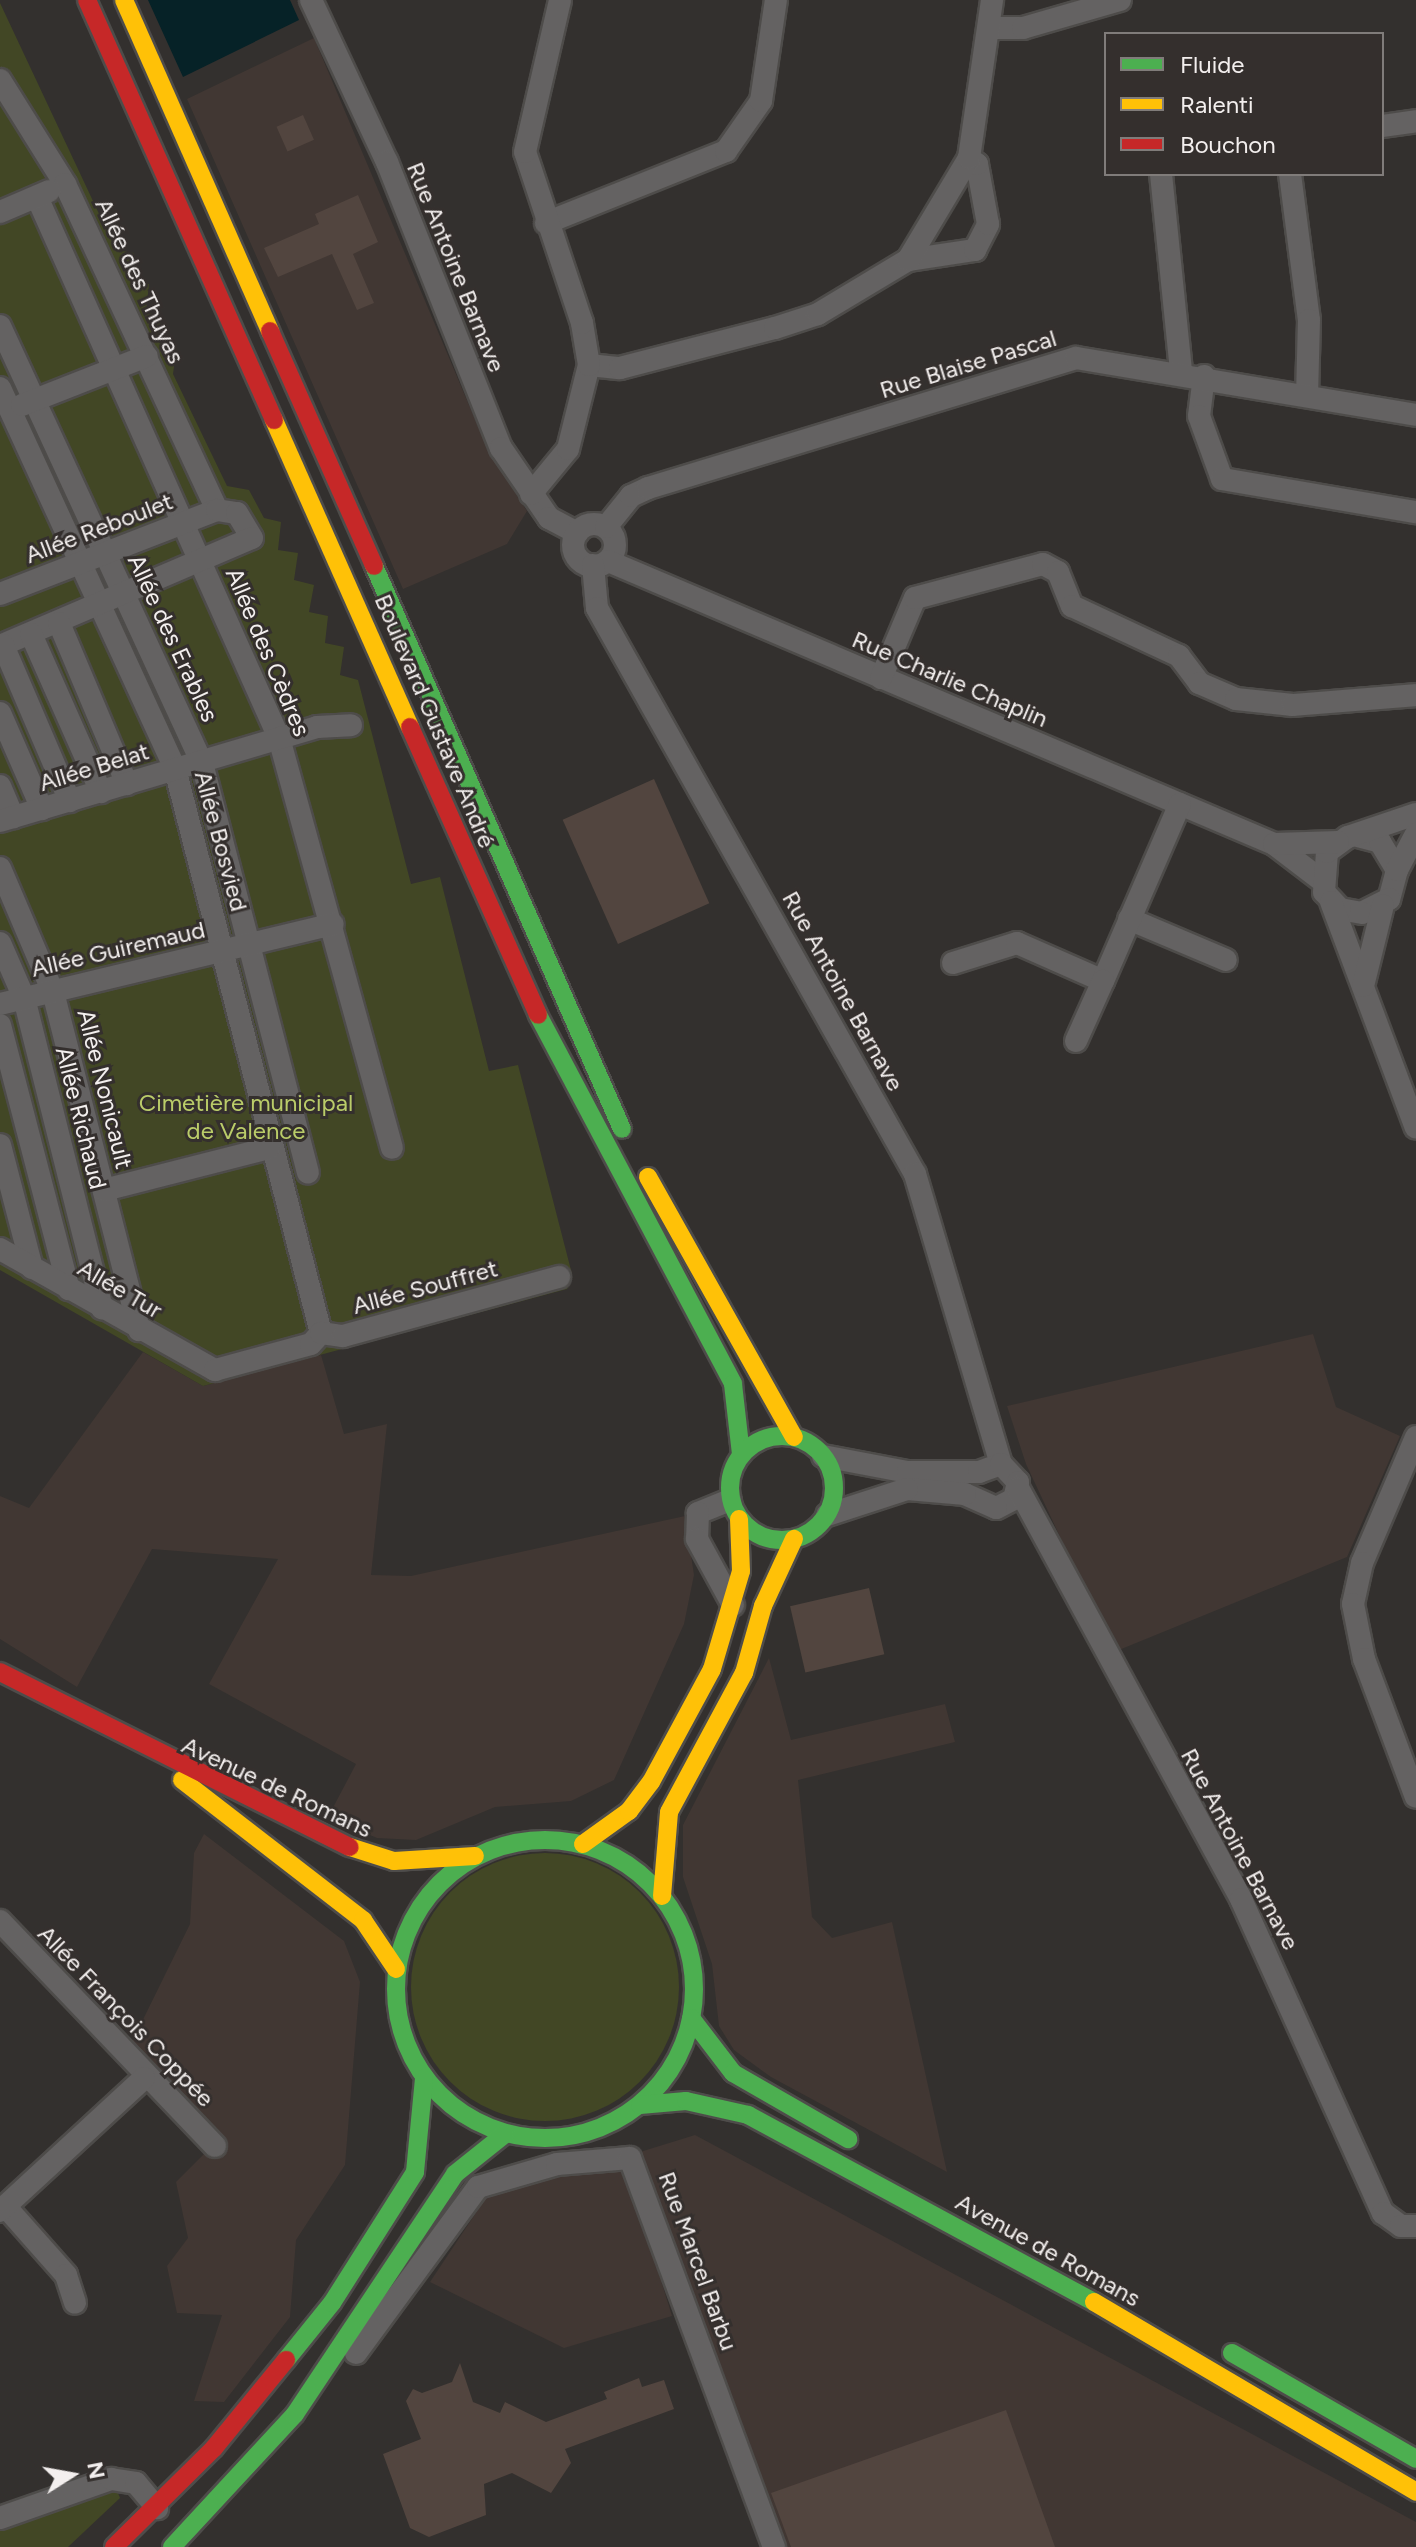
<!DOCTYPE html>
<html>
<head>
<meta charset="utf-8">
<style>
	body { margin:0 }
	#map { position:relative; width:1416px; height:2547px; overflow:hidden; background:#33302e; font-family:Figtree,sans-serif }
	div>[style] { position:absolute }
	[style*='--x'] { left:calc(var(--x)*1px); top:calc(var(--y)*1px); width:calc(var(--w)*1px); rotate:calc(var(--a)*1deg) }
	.built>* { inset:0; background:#413733 }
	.green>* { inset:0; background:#424725 }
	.round { border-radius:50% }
	.water>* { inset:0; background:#062227 }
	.building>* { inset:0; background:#52453f; transform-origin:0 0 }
	.roads { filter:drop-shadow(2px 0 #4e4c4a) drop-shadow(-2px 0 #4e4c4a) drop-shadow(0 2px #4e4c4a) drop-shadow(0 -2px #4e4c4a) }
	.street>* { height:22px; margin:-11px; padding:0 11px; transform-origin:11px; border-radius:11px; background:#646262 }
	.street>.ring { margin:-11px; padding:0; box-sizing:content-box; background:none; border:22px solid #646262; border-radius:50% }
	.fast>* { height:18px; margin:-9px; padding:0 9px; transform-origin:9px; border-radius:9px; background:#4caf50 }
	.fast>.ring { margin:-9px; padding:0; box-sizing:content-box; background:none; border:18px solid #4caf50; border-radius:50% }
	.slow>* { height:18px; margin:-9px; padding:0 9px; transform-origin:9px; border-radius:9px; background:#ffc107 }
	.jam>* { height:18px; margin:-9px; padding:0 9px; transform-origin:9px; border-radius:9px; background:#c62828 }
	span { translate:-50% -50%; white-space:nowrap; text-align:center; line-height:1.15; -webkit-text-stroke:6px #342f2d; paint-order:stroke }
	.street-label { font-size:24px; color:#f3efee }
	.park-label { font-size:24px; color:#bacc69 }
	.legend { position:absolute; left:1104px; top:32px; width:280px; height:144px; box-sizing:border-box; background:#342f2d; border:2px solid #807c7a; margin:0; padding:10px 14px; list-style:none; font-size:24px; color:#f3efee }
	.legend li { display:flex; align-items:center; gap:16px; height:40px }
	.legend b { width:40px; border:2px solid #807c7a }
	.north { position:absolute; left:32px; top:2435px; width:80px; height:80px; -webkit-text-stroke:6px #342f2d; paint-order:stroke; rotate:79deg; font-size:22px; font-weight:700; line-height:32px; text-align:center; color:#f3efee }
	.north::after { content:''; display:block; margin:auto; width:28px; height:36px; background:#f3efee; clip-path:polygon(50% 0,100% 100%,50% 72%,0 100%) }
</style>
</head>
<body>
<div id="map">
	<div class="built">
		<i style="clip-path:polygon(314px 38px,488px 450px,527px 511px,507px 544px,403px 589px,187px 99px)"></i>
		<i style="clip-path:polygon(1313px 1334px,1336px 1407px,1400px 1436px,1347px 1557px,1114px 1652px,1026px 1464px,1007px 1406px)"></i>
		<i style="clip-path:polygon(143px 1352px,203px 1386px,321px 1355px,344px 1434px,387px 1424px,371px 1575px,411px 1576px,685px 1516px,694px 1575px,684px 1624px,614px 1780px,571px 1801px,495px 1807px,416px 1840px,377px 1838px,328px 1817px,356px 1764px,209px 1684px,278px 1559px,152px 1549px,77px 1687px,0 1639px,0 1496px,29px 1508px)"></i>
		<i style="clip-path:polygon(769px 1658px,791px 1740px,945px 1704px,955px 1742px,798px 1780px,812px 1917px,832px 1938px,892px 1922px,947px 2172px,771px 2077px,734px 2050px,719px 2026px,712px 1964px,683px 1877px,683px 1825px)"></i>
		<i style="clip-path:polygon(204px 1834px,344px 1941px,360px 1982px,345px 2165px,296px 2240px,290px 2317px,224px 2402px,194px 2401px,222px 2315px,177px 2313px,167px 2266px,188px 2238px,176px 2182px,218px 2140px,129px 2048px,190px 1924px,194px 1853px)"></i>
		<i style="clip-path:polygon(695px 2135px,1416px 2522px,1416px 2547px,783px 2547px,640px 2152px)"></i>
		<i style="clip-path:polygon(616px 2164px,628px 2173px,672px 2316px,564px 2348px,430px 2282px,491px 2190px)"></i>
	</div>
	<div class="green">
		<i style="clip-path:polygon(0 3px,116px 250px,134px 253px,131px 281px,149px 284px,146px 313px,161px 315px,159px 343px,177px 345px,173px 374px,227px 486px,249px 490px,264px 518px,281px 522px,278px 550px,298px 553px,294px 580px,314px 585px,309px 612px,328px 616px,325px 643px,344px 647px,340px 675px,358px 680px,411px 884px,440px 877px,489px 1071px,518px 1065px,572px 1274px,567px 1289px,203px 1386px,0 1270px)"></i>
		<i class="round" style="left:411px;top:1853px;width:268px;height:268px"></i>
		<i style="clip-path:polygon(116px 2488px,120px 2498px,68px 2547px,0 2547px,0 2528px)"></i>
	</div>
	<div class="water">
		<i style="clip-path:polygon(148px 0,290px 0,299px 20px,183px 77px)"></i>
	</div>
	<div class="building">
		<i style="left:303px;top:115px;width:27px;height:29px;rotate:66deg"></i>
		<i style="clip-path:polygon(358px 195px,378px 242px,353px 254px,374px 303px,357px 310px,332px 254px,278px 277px,264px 248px,319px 224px,315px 214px)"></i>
		<i style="left:654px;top:779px;width:136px;height:100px;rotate:66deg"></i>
		<i style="left:869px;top:1588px;width:68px;height:81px;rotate:77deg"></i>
		<i style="clip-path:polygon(460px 2363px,473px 2402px,500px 2413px,505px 2402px,546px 2422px,607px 2399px,604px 2392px,639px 2378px,642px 2387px,664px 2380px,674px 2409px,565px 2449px,571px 2463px,551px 2493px,512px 2473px,484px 2484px,486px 2515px,429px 2537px,410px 2528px,383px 2454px,421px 2439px,406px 2401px,413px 2389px,422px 2393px,452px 2382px)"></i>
		<i style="clip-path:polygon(1006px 2410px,1055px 2547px,791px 2547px,771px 2493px)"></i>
	</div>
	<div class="roads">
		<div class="street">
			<i style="--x:311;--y:0;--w:179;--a:64.9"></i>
			<i style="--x:387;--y:162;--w:308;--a:68.3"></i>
			<i style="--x:501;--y:448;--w:85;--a:55.6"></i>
			<i style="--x:549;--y:518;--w:32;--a:28"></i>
			<i style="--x:991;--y:28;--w:32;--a:0"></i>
			<i style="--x:1023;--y:28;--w:101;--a:-16.1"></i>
			<i style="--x:0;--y:80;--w:123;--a:58"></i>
			<i style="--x:65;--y:184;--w:360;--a:65"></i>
			<i style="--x:1382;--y:126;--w:34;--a:-8"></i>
			<i style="--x:1161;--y:174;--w:199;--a:84.2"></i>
			<i style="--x:1290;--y:174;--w:147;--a:82.6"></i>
			<i style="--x:1309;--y:320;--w:75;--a:91.5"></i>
			<i style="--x:37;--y:197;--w:593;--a:65.9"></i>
			<i style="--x:279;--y:738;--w:425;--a:74.6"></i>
			<i style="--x:0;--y:212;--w:53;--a:-23.2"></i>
			<i style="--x:546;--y:223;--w:194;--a:-21.8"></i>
			<i style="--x:726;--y:151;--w:61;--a:-55"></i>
			<i style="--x:761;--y:101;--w:102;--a:-81.6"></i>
			<i style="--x:908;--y:260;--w:68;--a:-8.5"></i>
			<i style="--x:975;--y:250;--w:29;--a:-63"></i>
			<i style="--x:988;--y:224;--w:61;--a:-100.4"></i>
			<i style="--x:977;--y:164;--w:10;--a:-143"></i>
			<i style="--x:0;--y:326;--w:481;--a:65.2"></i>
			<i style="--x:202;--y:763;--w:423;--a:75.5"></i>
			<i style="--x:589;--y:365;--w:31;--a:6"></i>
			<i style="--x:620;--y:368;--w:160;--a:-14.5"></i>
			<i style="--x:775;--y:328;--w:45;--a:-18"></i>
			<i style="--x:818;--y:314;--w:105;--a:-31"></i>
			<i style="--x:908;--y:260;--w:119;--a:-59.1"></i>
			<i style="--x:969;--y:158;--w:160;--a:-81.7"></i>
			<i style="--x:1204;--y:376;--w:40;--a:97.1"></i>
			<i style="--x:1199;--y:416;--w:67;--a:69.9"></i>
			<i style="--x:1222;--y:479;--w:197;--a:9.7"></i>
			<i style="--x:0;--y:388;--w:419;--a:65.3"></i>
			<i style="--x:175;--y:769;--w:583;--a:75.49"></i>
			<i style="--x:22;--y:405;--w:134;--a:-21.4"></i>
			<i style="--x:531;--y:494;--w:58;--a:-50.6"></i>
			<i style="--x:568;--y:449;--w:87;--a:-76"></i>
			<i style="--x:589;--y:365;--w:43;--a:-99.5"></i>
			<i style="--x:582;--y:323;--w:180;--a:-108.4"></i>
			<i style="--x:525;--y:152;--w:156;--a:-77"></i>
			<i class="ring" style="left:573px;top:524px;width:20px;height:20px"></i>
			<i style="--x:606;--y:527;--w:40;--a:-51"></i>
			<i style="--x:631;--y:496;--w:19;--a:-25"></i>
			<i style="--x:648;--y:488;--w:447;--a:-16.9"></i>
			<i style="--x:1076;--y:358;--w:345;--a:9.5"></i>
			<i style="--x:608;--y:561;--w:724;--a:23.02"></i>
			<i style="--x:1274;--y:844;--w:58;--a:37.3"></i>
			<i style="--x:593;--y:565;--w:43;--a:84.7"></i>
			<i style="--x:597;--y:608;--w:649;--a:60.67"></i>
			<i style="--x:915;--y:1174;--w:302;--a:73.5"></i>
			<i style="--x:0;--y:594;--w:233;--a:-21.2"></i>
			<i style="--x:217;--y:510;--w:20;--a:9"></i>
			<i style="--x:237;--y:513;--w:29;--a:59"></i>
			<i style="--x:252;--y:538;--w:274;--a:156.8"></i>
			<i style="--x:59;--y:623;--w:175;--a:67.1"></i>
			<i style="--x:31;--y:634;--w:173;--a:66.1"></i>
			<i style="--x:3;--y:645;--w:170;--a:66.8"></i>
			<i style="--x:881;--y:678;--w:87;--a:-67"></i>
			<i style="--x:915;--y:598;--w:132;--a:-14.9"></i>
			<i style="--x:1043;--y:564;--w:17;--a:28"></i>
			<i style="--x:1058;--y:572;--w:37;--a:68"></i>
			<i style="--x:1072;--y:606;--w:118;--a:25"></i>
			<i style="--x:1179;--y:656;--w:34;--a:53"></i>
			<i style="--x:1199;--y:683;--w:40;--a:23.4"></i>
			<i style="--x:1236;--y:699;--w:57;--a:6"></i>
			<i style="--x:1293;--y:705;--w:123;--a:-4.6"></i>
			<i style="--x:0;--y:713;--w:105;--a:66.4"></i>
			<i style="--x:0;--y:786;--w:34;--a:67"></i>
			<i style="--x:0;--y:821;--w:331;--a:-16.5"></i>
			<i style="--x:317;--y:727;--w:34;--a:-3"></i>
			<i style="--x:1358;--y:836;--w:23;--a:15"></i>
			<i style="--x:1380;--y:842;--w:33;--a:59"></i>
			<i style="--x:1397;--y:870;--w:30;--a:105"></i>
			<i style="--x:1389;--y:899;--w:30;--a:153"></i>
			<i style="--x:1362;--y:913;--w:22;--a:-170"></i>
			<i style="--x:1340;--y:909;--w:23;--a:-133"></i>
			<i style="--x:1324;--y:892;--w:40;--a:-85.7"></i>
			<i style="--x:1327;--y:852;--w:26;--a:-36"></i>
			<i style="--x:1348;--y:837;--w:72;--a:-18.7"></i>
			<i style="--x:1274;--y:844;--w:64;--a:-1.8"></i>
			<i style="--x:0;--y:868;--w:135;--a:66.9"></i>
			<i style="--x:53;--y:992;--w:349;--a:75.7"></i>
			<i style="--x:1397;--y:870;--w:41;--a:-62.2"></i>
			<i style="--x:1331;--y:902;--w:241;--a:69.4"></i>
			<i style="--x:1129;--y:919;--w:105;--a:22.9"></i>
			<i style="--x:0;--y:943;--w:60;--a:66.4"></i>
			<i style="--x:24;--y:998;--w:320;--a:75.9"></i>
			<i style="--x:953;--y:963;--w:67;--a:-17.4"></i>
			<i style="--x:1017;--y:943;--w:94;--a:23.8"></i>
			<i style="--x:1103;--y:981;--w:193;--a:-66.5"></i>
			<i style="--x:1363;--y:986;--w:83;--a:-76.1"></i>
			<i style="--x:0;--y:1004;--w:342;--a:-13.5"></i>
			<i style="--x:0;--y:1025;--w:273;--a:75.4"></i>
			<i style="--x:1076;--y:1041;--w:66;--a:-65.8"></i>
			<i style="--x:0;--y:1145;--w:127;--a:75.4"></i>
			<i style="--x:104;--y:1190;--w:170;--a:-14.3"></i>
			<i style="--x:0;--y:1249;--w:247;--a:29.4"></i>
			<i style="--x:215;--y:1370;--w:99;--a:-15.2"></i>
			<i style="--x:311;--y:1344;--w:15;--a:-48"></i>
			<i style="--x:321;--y:1333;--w:22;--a:8"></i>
			<i style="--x:343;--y:1336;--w:224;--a:-15.3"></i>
			<i style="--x:1416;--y:1437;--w:137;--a:113.2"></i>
			<i style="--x:1362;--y:1563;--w:42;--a:102.4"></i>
			<i style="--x:1353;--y:1604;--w:56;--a:78.7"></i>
			<i style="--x:1364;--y:1659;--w:147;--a:69.4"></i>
			<i style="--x:823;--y:1456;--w:86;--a:10.7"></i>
			<i style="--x:908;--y:1472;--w:71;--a:0"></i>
			<i style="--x:979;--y:1472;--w:23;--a:-20"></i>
			<i style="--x:1001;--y:1464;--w:25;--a:47"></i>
			<i style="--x:1018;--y:1482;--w:17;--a:103"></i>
			<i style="--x:1014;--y:1499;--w:20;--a:153"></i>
			<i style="--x:996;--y:1508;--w:34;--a:-156"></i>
			<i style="--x:965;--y:1494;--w:58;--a:-175.1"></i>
			<i style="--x:907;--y:1489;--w:84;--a:162"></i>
			<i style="--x:1018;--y:1488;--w:468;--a:61.5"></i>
			<i style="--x:1241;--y:1899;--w:345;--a:65.7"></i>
			<i style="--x:1383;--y:2213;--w:22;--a:36"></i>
			<i style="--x:1401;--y:2226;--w:15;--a:0"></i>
			<i style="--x:730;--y:1500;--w:35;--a:158"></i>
			<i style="--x:698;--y:1513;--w:26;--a:92"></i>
			<i style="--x:697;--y:1539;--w:75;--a:61.4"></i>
			<i style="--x:0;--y:1921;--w:311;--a:46.3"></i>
			<i style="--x:5;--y:2206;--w:92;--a:48.5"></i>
			<i style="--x:66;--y:2275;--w:29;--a:72"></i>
			<i style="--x:0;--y:2211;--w:196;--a:-42.7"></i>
			<i style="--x:356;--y:2353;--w:206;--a:-53.7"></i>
			<i style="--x:478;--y:2187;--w:82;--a:-16.2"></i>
			<i style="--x:557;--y:2164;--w:73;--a:-4.7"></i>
			<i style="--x:630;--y:2158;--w:415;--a:69.7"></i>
			<i style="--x:0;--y:2518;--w:118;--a:-19.4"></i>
			<i style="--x:111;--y:2479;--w:25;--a:9"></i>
			<i style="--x:136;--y:2483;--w:33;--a:50"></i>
		</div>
		<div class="fast">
			<i style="--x:374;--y:566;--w:615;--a:66.23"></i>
			<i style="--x:538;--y:1015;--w:417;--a:62.1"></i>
			<i style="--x:733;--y:1384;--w:70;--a:83.5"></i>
			<i class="ring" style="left:730px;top:1436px;width:86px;height:86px"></i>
			<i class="ring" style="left:396px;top:1840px;width:280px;height:280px"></i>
			<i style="--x:691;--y:2018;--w:69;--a:52.6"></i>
			<i style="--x:733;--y:2073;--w:133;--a:29.9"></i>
			<i style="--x:640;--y:2105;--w:46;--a:-5"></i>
			<i style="--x:686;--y:2101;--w:64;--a:12.7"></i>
			<i style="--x:748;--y:2115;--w:393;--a:28.4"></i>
			<i style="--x:1232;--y:2353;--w:212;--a:29.9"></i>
			<i style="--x:286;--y:2360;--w:73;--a:-51.1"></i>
			<i style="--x:332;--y:2303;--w:155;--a:-57.6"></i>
			<i style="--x:415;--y:2172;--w:94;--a:-84.5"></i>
			<i style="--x:172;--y:2547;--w:181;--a:-47.2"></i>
			<i style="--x:295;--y:2414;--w:288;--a:-56.3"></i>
			<i style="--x:455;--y:2174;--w:64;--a:-38.7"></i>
		</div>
		<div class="slow">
			<i style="--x:124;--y:0;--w:362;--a:66.2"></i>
			<i style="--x:274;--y:420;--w:336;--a:66.1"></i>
			<i style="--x:648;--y:1177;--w:298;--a:60.7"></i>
			<i style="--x:182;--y:1780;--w:229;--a:37.7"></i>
			<i style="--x:363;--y:1920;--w:59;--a:56"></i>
			<i style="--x:583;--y:1844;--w:57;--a:-35.7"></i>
			<i style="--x:629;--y:1811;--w:36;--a:-53"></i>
			<i style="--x:651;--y:1782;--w:128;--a:-61.6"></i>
			<i style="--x:712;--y:1669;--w:102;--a:-73.5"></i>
			<i style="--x:741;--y:1571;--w:52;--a:-92.2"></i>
			<i style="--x:350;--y:1847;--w:46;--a:17.7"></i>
			<i style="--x:394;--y:1861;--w:81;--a:-3.5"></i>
			<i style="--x:662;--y:1896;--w:84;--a:-85.2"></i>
			<i style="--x:669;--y:1812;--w:158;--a:-61.7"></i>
			<i style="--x:744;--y:1673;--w:70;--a:-74.2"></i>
			<i style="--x:763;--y:1606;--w:74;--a:-65.2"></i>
			<i style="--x:1094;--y:2302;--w:374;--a:30.5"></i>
		</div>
		<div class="jam">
			<i style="--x:87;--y:0;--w:460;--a:66"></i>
			<i style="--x:270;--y:331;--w:257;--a:66.1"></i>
			<i style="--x:410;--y:727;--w:315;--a:66"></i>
			<i style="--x:0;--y:1672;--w:391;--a:26.6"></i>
			<i style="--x:114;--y:2547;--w:141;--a:-44.7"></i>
			<i style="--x:214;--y:2448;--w:114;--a:-50.7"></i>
		</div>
	</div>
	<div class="street-label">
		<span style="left:456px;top:267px;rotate:68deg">Rue Antoine Barnave</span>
		<span style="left:140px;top:281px;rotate:65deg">Allée des Thuyas</span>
		<span style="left:968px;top:364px;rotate:-17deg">Rue Blaise Pascal</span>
		<span style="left:99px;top:528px;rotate:-21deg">Allée Reboulet</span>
		<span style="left:173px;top:638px;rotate:65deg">Allée des Erables</span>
		<span style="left:268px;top:652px;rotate:67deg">Allée des Cèdres</span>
		<span style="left:950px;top:679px;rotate:23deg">Rue Charlie Chaplin</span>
		<span style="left:435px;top:721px;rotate:67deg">Boulevard Gustave André</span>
		<span style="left:94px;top:767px;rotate:-17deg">Allée Belat</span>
		<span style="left:221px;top:841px;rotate:75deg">Allée Bosvied</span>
		<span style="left:118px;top:949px;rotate:-13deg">Allée Guiremaud</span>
		<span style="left:843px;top:991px;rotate:61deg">Rue Antoine Barnave</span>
		<span style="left:105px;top:1089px;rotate:76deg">Allée Nonicault</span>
		<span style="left:81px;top:1118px;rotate:76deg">Allée Richaud</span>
		<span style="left:425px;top:1287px;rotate:-15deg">Allée Souffret</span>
		<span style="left:120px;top:1289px;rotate:30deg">Allée Tur</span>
		<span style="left:277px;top:1787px;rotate:25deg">Avenue de Romans</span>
		<span style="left:1240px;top:1849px;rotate:62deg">Rue Antoine Barnave</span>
		<span style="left:126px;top:2016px;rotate:46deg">Allée François Coppée</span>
		<span style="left:1048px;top:2250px;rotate:29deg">Avenue de Romans</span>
		<span style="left:698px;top:2261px;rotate:70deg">Rue Marcel Barbu</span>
	</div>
	<div class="park-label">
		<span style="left:246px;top:1117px">Cimetière municipal<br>de Valence</span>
	</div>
	<ul class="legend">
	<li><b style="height:10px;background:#4caf50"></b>Fluide</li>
	<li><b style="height:10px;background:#ffc107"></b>Ralenti</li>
	<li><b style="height:10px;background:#c62828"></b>Bouchon</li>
	</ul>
	<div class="north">N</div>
</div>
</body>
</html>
